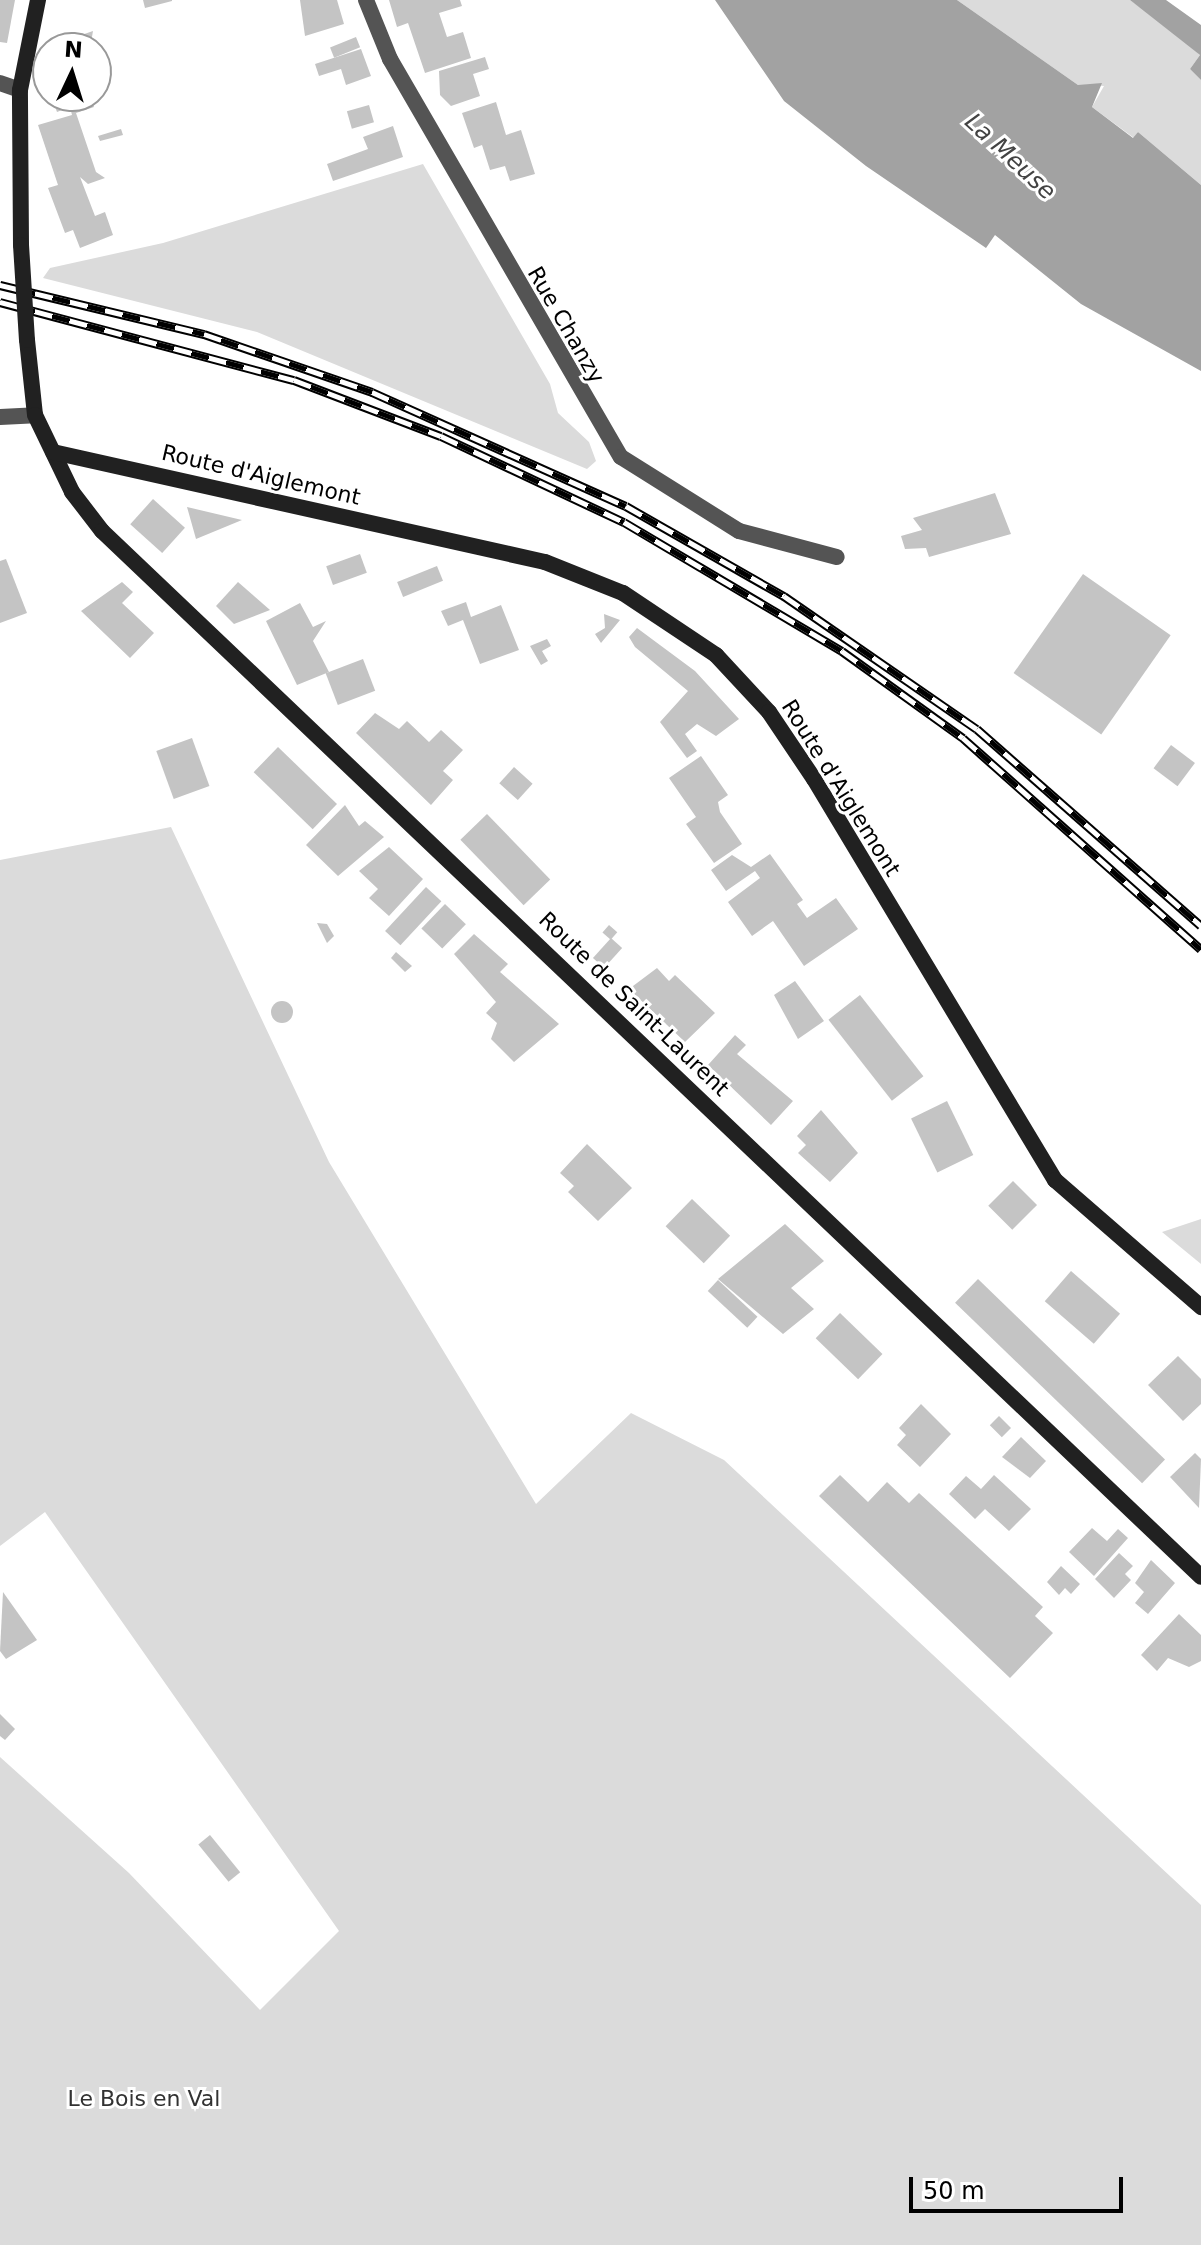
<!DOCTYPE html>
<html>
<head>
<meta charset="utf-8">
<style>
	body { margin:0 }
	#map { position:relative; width:1201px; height:2245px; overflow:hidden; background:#fff; font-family:"DejaVu Sans",sans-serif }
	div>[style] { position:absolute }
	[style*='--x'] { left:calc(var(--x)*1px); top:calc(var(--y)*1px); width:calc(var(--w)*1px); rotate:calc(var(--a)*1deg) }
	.green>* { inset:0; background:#dbdbdb }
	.water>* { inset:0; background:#a2a2a2 }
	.building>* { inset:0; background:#c4c4c4; transform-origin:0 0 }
	.round { border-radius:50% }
	.street>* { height:16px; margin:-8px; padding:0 8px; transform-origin:8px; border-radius:8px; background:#545454 }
	.secondary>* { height:16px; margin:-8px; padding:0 8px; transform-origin:8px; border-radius:8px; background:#212121 }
	.rail>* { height:9px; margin-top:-4.5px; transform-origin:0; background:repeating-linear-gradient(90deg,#fff 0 18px,#000 0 36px); box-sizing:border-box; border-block:2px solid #000 }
	.secondary-bridge>* { height:16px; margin:-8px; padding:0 8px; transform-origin:8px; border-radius:8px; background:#212121 }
	span { translate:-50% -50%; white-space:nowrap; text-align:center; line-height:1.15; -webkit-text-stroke:6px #fff; paint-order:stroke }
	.street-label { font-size:22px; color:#000 }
	.park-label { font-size:22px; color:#323232 }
	.water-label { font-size:24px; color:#434343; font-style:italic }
	.north { position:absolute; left:32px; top:32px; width:80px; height:80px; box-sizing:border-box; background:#fff; border:2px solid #999; border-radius:50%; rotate:4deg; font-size:22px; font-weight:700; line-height:32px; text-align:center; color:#000 }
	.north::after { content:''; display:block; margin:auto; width:28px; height:36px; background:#000; clip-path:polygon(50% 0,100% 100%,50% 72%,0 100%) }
	.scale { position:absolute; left:909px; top:2177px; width:214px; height:36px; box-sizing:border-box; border:4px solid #000; border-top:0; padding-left:10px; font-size:24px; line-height:28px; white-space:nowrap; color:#000; -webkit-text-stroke:6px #fff; paint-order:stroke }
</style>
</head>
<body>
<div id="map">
	<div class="green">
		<i style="clip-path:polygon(957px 0,1130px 0,1183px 38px,1200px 55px,1190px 69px,1201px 80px,1201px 185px,1138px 132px,1134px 138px,1092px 107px,1104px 86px,1078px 85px)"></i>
		<i style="clip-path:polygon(423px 164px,550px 384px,558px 413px,589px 442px,596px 461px,587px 469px,257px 332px,43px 278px,50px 268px,163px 243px)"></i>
		<i style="clip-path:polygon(171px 827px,329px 1162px,536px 1504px,631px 1413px,724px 1460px,1201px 1905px,1201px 2245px,0 2245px,0 1757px,129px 1873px,260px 2010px,339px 1931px,45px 1512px,0 1546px,0 860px)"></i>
		<i style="clip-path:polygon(1201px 1219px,1201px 1264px,1162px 1232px)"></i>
	</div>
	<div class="water">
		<i style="clip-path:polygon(715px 0,957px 0,1078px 85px,1102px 83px,1092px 107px,1133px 138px,1138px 132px,1201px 185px,1201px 371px,1081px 304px,995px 235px,986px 248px,866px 166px,784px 101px)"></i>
		<i style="clip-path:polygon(1130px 0,1166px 0,1201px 25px,1201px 80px,1190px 69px,1200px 55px)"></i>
	</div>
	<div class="building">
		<i style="clip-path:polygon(0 0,15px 0,7px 43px,0 42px)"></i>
		<i style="clip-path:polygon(143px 0,172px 0,172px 1px,145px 8px)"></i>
		<i style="clip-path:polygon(300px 0,337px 0,344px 24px,305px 36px)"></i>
		<i style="clip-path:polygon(389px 0,460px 0,462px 6px,439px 13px,447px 37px,463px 32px,471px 58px,425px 73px,408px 23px,397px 27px)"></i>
		<i style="clip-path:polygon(93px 31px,90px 48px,66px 48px,67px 40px)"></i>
		<i style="left:356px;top:37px;width:11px;height:28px;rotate:68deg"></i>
		<i style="clip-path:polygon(361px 49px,371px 76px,346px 85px,341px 69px,319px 76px,315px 64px)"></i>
		<i style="clip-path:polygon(485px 57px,489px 69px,473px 74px,480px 96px,451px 106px,440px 95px,439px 71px)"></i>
		<i style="clip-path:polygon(104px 73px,103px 83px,96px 85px,96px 76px)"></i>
		<i style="clip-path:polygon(51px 96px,100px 96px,91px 99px,94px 107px,76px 113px,96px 172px,105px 178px,88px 184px,80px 177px,95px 216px,105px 212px,113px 235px,80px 248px,73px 230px,65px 233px,48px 188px,58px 185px,38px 125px,72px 115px,70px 107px,57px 112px)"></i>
		<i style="clip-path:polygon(496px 102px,506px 135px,521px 130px,535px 174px,510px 181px,505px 166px,490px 170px,482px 145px,474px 148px,462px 113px)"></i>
		<i style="left:369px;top:105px;width:18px;height:23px;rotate:74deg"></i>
		<i style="clip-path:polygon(393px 126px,403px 157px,333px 181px,327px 164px,368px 149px,363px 137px)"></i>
		<i style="clip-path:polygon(121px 129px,123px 135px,100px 141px,98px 136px)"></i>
		<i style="clip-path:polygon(995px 493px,1011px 534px,929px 557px,926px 548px,905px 549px,901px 536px,922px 530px,913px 518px)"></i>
		<i style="left:153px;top:499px;width:43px;height:34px;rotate:42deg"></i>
		<i style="clip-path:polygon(187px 507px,242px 520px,196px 539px)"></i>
		<i style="left:360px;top:554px;width:20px;height:36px;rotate:70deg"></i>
		<i style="clip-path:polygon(6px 559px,27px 613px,0 623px,0 561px)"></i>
		<i style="left:437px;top:566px;width:16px;height:43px;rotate:68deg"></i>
		<i style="left:1083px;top:574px;width:107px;height:121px;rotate:35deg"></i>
		<i style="clip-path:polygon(122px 582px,133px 592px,122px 603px,154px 633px,130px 658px,81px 611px)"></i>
		<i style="clip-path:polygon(238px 582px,270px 610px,234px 624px,216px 606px)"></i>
		<i style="clip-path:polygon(466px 602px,471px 617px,501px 605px,519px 650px,480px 664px,463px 620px,448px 626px,441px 611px)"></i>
		<i style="clip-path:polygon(300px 603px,313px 627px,326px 621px,313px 641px,329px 672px,297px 685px,266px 621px)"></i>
		<i style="clip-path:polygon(604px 614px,620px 620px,601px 643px,595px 634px,605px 628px)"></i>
		<i style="clip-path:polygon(637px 628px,695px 671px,739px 719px,716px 736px,697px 724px,685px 734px,697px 751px,687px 758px,660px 722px,688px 691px,635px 647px,629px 637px)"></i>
		<i style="clip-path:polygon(547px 639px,551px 646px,542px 651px,548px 661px,541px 665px,530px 646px)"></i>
		<i style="left:363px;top:659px;width:34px;height:40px;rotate:69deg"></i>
		<i style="clip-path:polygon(375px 713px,399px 729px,407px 721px,429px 742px,441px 730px,463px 750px,443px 771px,453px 780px,431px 805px,356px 733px)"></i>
		<i style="left:192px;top:738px;width:51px;height:38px;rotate:70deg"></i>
		<i style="left:1171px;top:745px;width:30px;height:29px;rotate:37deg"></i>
		<i style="left:278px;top:747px;width:82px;height:35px;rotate:44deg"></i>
		<i style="clip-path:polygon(701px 756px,728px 795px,718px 802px,720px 812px,742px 844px,714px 863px,686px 824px,696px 817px,669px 778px)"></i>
		<i style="left:514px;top:767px;width:25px;height:22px;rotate:42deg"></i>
		<i style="clip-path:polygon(345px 805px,359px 826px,365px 821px,384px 837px,338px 876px,306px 845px)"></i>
		<i style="left:487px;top:814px;width:91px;height:37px;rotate:46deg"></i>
		<i style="clip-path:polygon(389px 847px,423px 879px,389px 916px,369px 898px,378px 889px,359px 871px)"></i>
		<i style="clip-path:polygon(770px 854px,803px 900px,797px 904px,807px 918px,836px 898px,858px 929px,804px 966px,773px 921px,752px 936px,728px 902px,760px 878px,755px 871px,726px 891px,711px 870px,732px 855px,751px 867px)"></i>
		<i style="left:426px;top:887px;width:21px;height:60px;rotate:43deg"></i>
		<i style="left:445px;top:904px;width:29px;height:34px;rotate:44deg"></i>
		<i style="clip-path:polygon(317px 923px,327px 924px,334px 936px,327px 943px)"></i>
		<i style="left:609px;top:925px;width:11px;height:10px;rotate:41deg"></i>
		<i style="clip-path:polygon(474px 934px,508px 964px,500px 972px,559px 1024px,514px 1062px,491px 1039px,497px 1023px,486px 1013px,496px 1002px,454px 954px)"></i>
		<i style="left:611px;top:938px;width:15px;height:27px;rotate:42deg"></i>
		<i style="clip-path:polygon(396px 952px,412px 966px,405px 972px,391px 958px)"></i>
		<i style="clip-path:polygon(657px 968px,669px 981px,675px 975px,715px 1013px,685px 1042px,629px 989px)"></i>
		<i style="clip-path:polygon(795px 981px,824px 1021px,798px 1039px,774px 995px)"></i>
		<i style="left:860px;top:995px;width:103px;height:40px;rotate:52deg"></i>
		<i class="round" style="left:271px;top:1001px;width:22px;height:22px"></i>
		<i style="clip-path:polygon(735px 1035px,746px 1045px,737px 1054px,793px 1101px,771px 1125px,708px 1065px)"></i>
		<i style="left:947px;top:1101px;width:60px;height:40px;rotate:64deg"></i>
		<i style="clip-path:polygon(821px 1110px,858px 1153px,830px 1182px,798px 1153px,806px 1145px,797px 1136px)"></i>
		<i style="clip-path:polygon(587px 1144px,632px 1188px,598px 1221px,568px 1192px,574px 1186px,560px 1173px)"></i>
		<i style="left:1013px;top:1181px;width:34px;height:35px;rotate:45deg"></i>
		<i style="left:692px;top:1199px;width:53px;height:38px;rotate:44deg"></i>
		<i style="clip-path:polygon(785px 1224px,824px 1261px,791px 1288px,814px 1309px,783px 1334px,718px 1279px)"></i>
		<i style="left:1071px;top:1271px;width:65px;height:40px;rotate:41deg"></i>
		<i style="left:978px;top:1279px;width:260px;height:33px;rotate:44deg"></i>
		<i style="left:718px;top:1280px;width:54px;height:15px;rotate:43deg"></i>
		<i style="left:840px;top:1313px;width:59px;height:35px;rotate:44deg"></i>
		<i style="clip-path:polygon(1178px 1356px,1201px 1379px,1201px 1404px,1183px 1421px,1148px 1385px)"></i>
		<i style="clip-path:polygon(921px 1404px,951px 1434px,920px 1467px,897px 1445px,906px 1435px,899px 1428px)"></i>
		<i style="left:999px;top:1416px;width:17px;height:13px;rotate:45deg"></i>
		<i style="clip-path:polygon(1021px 1437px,1046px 1461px,1030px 1478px,1002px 1457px)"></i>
		<i style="clip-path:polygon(1195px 1453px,1201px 1459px,1199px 1508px,1170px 1477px)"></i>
		<i style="clip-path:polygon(840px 1475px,868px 1502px,887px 1482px,909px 1503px,919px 1493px,1043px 1607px,1035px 1616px,1053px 1633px,1010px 1678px,819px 1496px)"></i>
		<i style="clip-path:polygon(994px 1475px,1031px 1509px,1009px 1531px,985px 1509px,975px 1519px,949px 1494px,966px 1476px,981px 1489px)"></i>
		<i style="clip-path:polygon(1092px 1528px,1107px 1541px,1118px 1529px,1128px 1538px,1094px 1576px,1069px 1552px)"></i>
		<i style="clip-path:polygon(1119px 1553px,1133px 1566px,1125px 1574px,1131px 1580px,1114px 1598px,1095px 1579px)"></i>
		<i style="clip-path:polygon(1151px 1560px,1175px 1583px,1148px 1614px,1135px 1603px,1144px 1592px,1135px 1583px)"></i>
		<i style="clip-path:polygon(1061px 1566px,1080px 1584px,1071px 1594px,1065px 1588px,1059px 1595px,1047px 1582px)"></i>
		<i style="clip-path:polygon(3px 1592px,37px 1640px,6px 1659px,0 1651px)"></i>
		<i style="clip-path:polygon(1179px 1614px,1201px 1635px,1201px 1661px,1189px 1667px,1168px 1658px,1157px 1671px,1141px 1655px)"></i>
		<i style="clip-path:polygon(0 1714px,15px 1729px,5px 1740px,0 1736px)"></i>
		<i style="left:210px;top:1835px;width:48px;height:15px;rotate:51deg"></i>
	</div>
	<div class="street">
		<i style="--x:366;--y:0;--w:64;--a:67.9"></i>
		<i style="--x:390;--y:59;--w:460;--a:59.9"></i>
		<i style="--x:621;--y:457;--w:139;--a:32.1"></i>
		<i style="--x:739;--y:531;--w:101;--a:14.9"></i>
		<i style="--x:0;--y:83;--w:21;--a:19"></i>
		<i style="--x:0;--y:417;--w:35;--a:-3"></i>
	</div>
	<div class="secondary">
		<i style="--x:21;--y:245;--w:155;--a:-90.4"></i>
		<i style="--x:20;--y:90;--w:92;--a:-78.7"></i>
		<i style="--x:27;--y:340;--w:75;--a:83.9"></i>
		<i style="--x:35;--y:415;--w:85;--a:64.3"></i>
		<i style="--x:72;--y:492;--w:49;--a:52.4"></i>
		<i style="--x:102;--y:531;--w:1517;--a:43.58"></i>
		<i style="--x:53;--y:452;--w:504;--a:12.6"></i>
		<i style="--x:545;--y:562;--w:84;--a:21.7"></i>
		<i style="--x:623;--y:593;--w:112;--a:33.7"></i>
		<i style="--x:716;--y:655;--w:78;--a:47.1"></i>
		<i style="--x:769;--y:712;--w:81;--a:56.1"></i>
		<i style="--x:814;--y:779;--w:468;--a:59"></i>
		<i style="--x:1055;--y:1180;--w:194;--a:41"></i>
	</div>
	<div class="rail">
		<i style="--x:0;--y:285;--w:210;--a:13.5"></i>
		<i style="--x:204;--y:334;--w:178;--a:19"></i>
		<i style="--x:372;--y:392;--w:278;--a:24.2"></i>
		<i style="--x:626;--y:506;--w:182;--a:29.7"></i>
		<i style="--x:784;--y:596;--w:234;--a:34.6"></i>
		<i style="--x:977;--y:729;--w:298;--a:41.3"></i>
		<i style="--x:0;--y:302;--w:304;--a:14.9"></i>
		<i style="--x:294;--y:380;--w:157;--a:20.9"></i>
		<i style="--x:441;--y:436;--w:202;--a:25.2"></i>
		<i style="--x:624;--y:522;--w:253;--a:30.6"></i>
		<i style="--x:842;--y:651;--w:149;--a:35.7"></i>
		<i style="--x:963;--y:738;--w:318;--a:41.6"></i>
	</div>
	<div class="secondary-bridge">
		<i style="--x:21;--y:245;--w:95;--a:86.4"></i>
	</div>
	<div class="street-label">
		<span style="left:566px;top:325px;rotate:60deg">Rue Chanzy</span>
		<span style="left:261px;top:475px;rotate:13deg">Route d'Aiglemont</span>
		<span style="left:841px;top:788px;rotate:58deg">Route d'Aiglemont</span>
		<span style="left:634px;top:1004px;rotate:44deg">Route de Saint-Laurent</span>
	</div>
	<div class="park-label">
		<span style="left:144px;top:2099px">Le Bois en Val</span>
	</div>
	<div class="water-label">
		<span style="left:1010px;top:157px;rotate:43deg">La Meuse</span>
	</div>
	<div class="north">N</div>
	<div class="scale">50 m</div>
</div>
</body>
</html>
